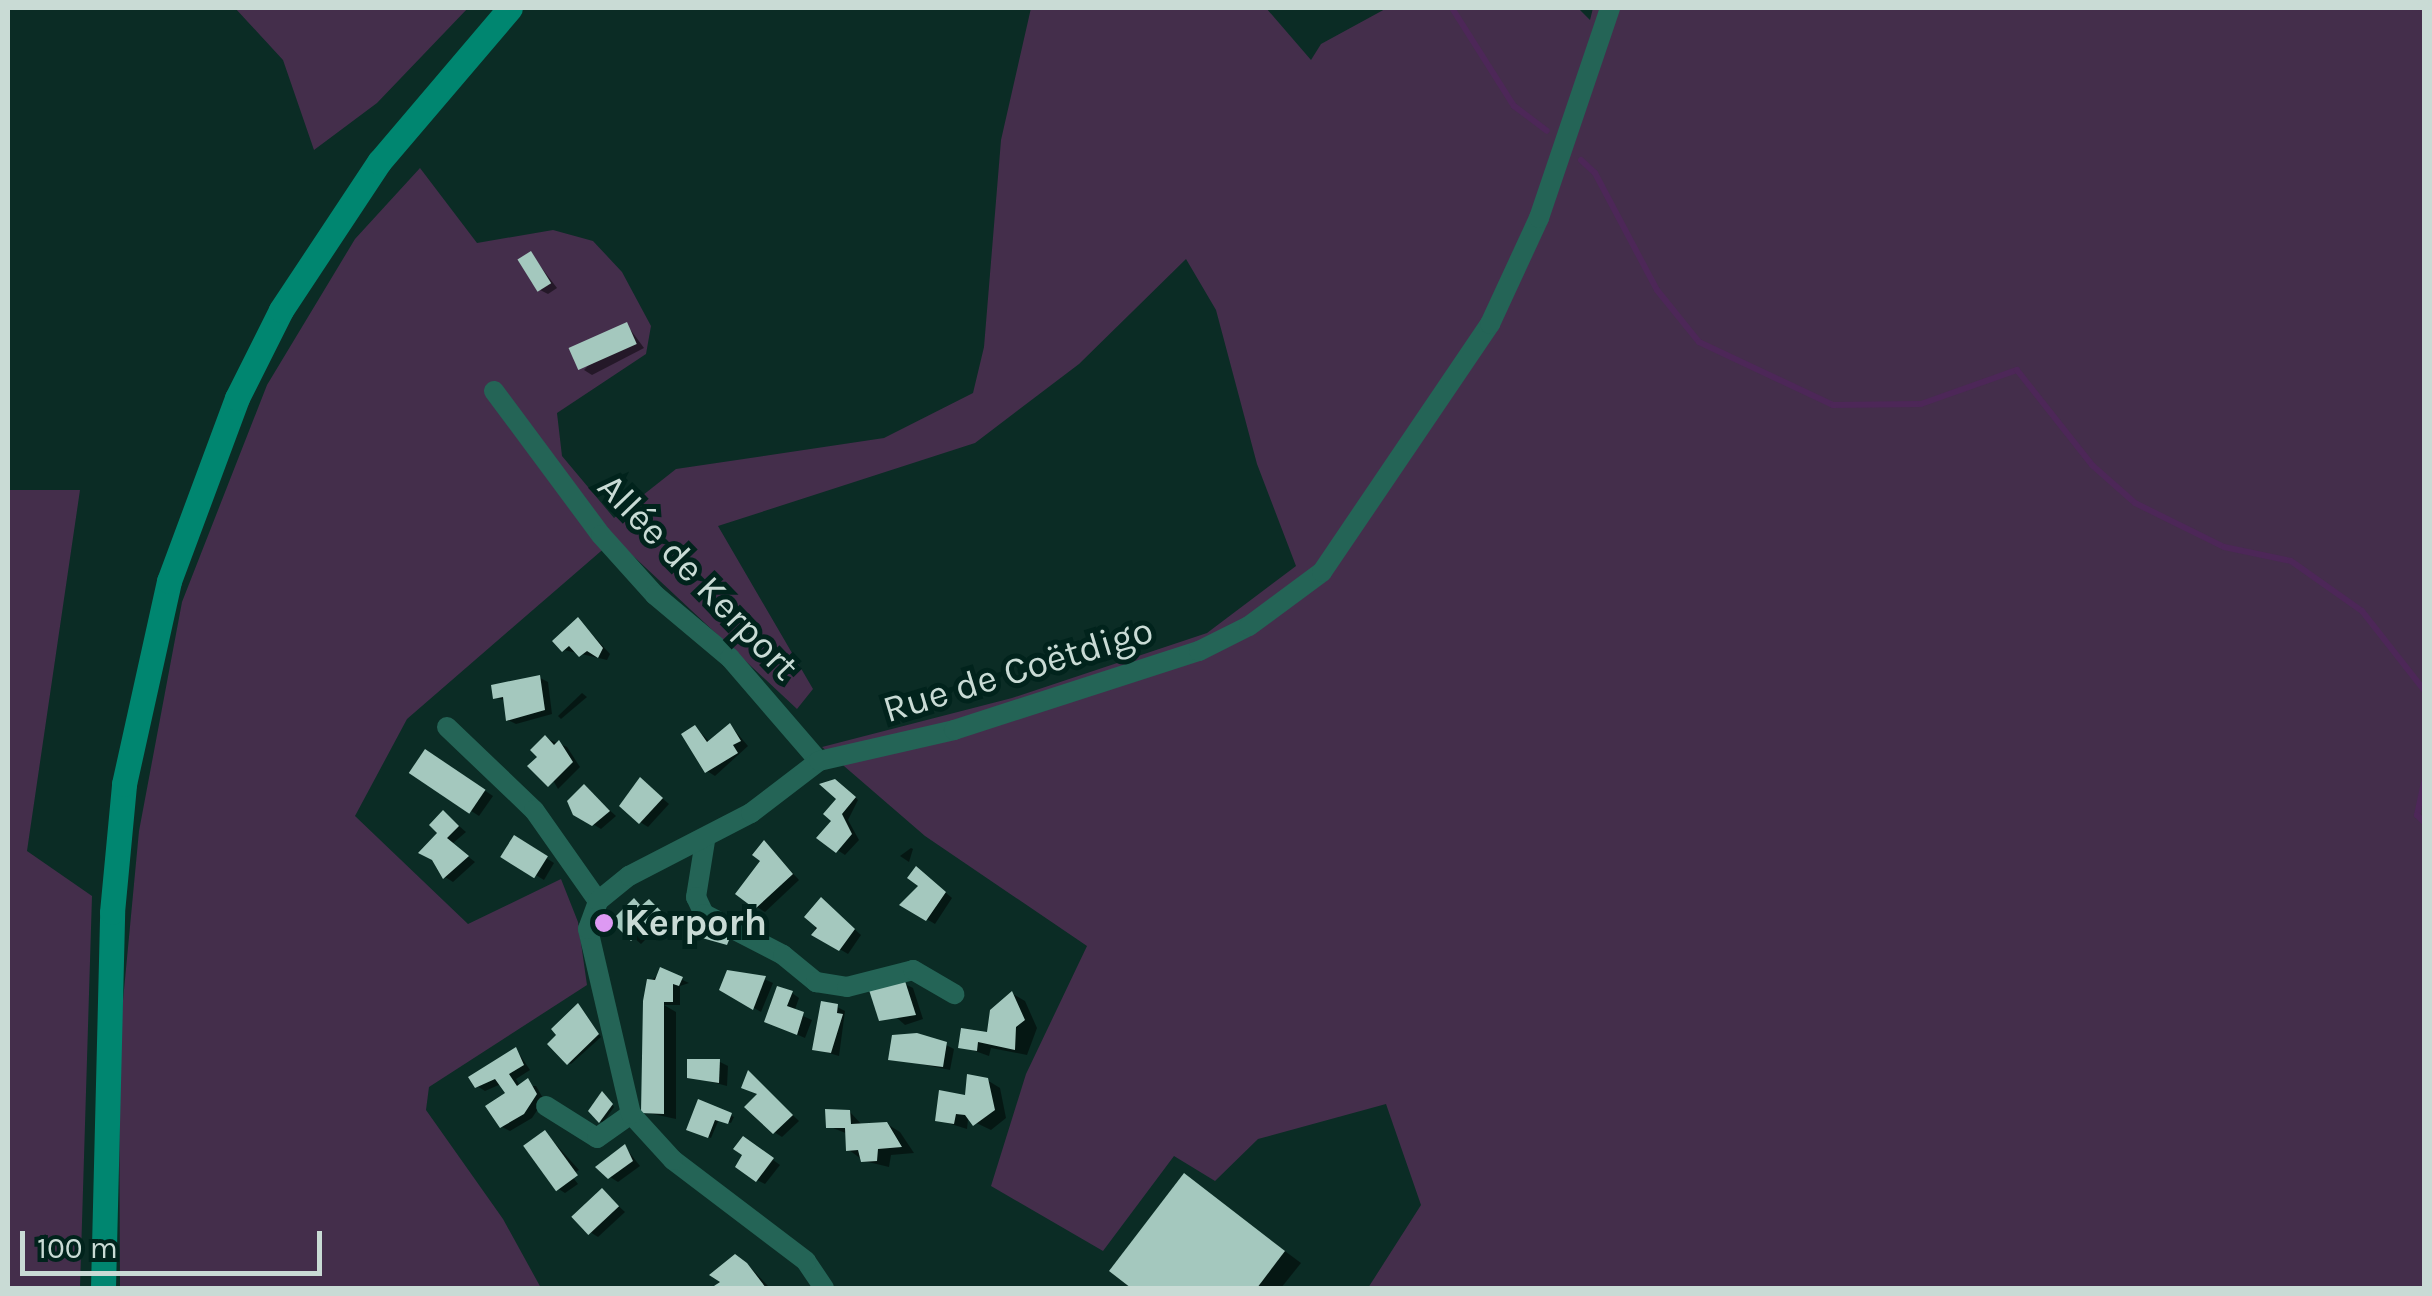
<!DOCTYPE html>
<html>
<head>
<meta charset="utf-8">
<style>
	body { margin:0 }
	#map { position:relative; width:2432px; height:1296px; overflow:hidden; background:#0b2c25; font-family:Karla,sans-serif }
	div>[style] { position:absolute }
	[style*='--x'] { left:calc(var(--x)*1px); top:calc(var(--y)*1px); width:calc(var(--w)*1px); rotate:calc(var(--a)*1deg) }
	.green>* { inset:0; background:#442e4b }
	.shadow>* { inset:0; background:#0007 }
	.stream>* { height:6px; margin:-3px; padding:0 3px; transform-origin:3px; border-radius:3px; background:#4d2758 }
	.building>* { inset:0; background:#a4c8be; transform-origin:0 0 }
	.street>* { height:20px; margin:-10px; padding:0 10px; transform-origin:10px; border-radius:10px; background:#246456 }
	.secondary>* { height:25px; margin:-12.5px; padding:0 12.5px; transform-origin:12.5px; border-radius:12.5px; background:#008670 }
	.dots>* { width:28px; height:28px; translate:-50% -50%; box-sizing:border-box; border:5px solid #01231c; border-radius:50% }
	span { translate:-50% -50%; white-space:nowrap; text-align:center; line-height:1.15; -webkit-text-stroke:10px #01231c; paint-order:stroke }
	.street-label { font-size:38px; color:#c9dbd5 }
	.poi-label { font-size:38px; color:#c9dbd5; font-weight:700 }
	.left { translate:0 -50%; text-align:left }
	.frame { position:absolute; inset:0; border:10px solid #c9dbd5; pointer-events:none }
	.scale { position:absolute; left:20px; top:1231px; width:302px; height:45px; box-sizing:border-box; border:5px solid #c9dbd5; border-top:0; padding-left:12px; font-size:30px; line-height:35px; white-space:nowrap; color:#c9dbd5; -webkit-text-stroke:8px #01231c; paint-order:stroke }
</style>
</head>
<body>
<div id="map">
	<div class="green">
		<i style="clip-path:polygon(235px 8px,468px 8px,377px 103px,314px 150px,283px 60px)"></i>
		<i style="clip-path:polygon(1031px 8px,1266px 8px,1311px 60px,1321px 44px,1387px 8px,1578px 8px,1590px 20px,1593px 8px,2424px 8px,2424px 1288px,1368px 1288px,1421px 1205px,1386px 1104px,1258px 1139px,1215px 1181px,1174px 1156px,1103px 1251px,991px 1186px,1026px 1074px,1087px 946px,925px 836px,822px 747px,1012px 698px,1207px 633px,1296px 566px,1257px 464px,1216px 310px,1186px 259px,1079px 364px,975px 443px,718px 526px,813px 689px,797px 709px,615px 539px,407px 719px,355px 816px,468px 924px,561px 879px,578px 922px,587px 985px,429px 1087px,426px 1110px,503px 1219px,541px 1288px,120px 1288px,119px 1043px,139px 831px,182px 602px,267px 385px,355px 239px,420px 168px,477px 243px,553px 230px,593px 241px,622px 272px,651px 326px,646px 354px,557px 413px,562px 456px,614px 518px,676px 469px,884px 438px,973px 393px,984px 347px,1001px 140px)"></i>
		<i style="clip-path:polygon(8px 490px,80px 490px,27px 851px,92px 896px,80px 1288px,8px 1288px)"></i>
	</div>
	<div class="shadow">
		<i style="clip-path:polygon(531px 254px,557px 288px,548px 294px,540px 290px)"></i>
		<i style="clip-path:polygon(627px 325px,644px 348px,592px 375px,584px 370px)"></i>
		<i style="clip-path:polygon(579px 620px,610px 654px,607px 660px,564px 650px)"></i>
		<i style="clip-path:polygon(540px 678px,548px 682px,552px 714px,516px 724px,508px 720px,506px 701px,495px 697px)"></i>
		<i style="clip-path:polygon(582px 693px,587px 697px,561px 719px,558px 716px)"></i>
		<i style="clip-path:polygon(731px 726px,748px 746px,715px 776px,707px 771px,695px 727px,710px 742px)"></i>
		<i style="clip-path:polygon(545px 738px,567px 747px,580px 767px,558px 789px,540px 757px)"></i>
		<i style="clip-path:polygon(433px 756px,493px 796px,479px 816px,411px 772px)"></i>
		<i style="clip-path:polygon(641px 780px,669px 804px,648px 827px,640px 822px)"></i>
		<i style="clip-path:polygon(839px 784px,858px 800px,848px 820px,859px 840px,845px 855px,819px 838px,845px 808px)"></i>
		<i style="clip-path:polygon(584px 787px,616px 816px,601px 829px,575px 813px)"></i>
		<i style="clip-path:polygon(444px 813px,466px 832px,452px 844px,475px 862px,453px 882px,445px 877px)"></i>
		<i style="clip-path:polygon(765px 843px,799px 880px,765px 912px,757px 907px)"></i>
		<i style="clip-path:polygon(911px 848px,913px 849px,909px 862px,900px 856px)"></i>
		<i style="clip-path:polygon(534px 850px,554px 863px,544px 880px,504px 856px)"></i>
		<i style="clip-path:polygon(924px 874px,952px 898px,935px 924px,903px 905px,922px 885px)"></i>
		<i style="clip-path:polygon(822px 900px,861px 935px,848px 954px,814px 934px)"></i>
		<i style="clip-path:polygon(634px 901px,644px 907px,649px 902px,668px 917px,641px 944px,615px 921px)"></i>
		<i style="clip-path:polygon(664px 971px,689px 983px,680px 986px,680px 1005px,664px 1005px,676px 1012px,676px 1119px,644px 1112px,650px 981px)"></i>
		<i style="clip-path:polygon(753px 974px,773px 983px,761px 1012px,722px 989px,750px 982px)"></i>
		<i style="clip-path:polygon(905px 984px,913px 988px,923px 1019px,905px 1025px,896px 1017px,881px 1020px)"></i>
		<i style="clip-path:polygon(792px 993px,799px 998px,794px 1012px,812px 1020px,805px 1038px,775px 1025px)"></i>
		<i style="clip-path:polygon(1013px 994px,1025px 1001px,1037px 1028px,1027px 1055px,991px 1048px,989px 1056px,961px 1046px,989px 1035px)"></i>
		<i style="clip-path:polygon(837px 1007px,845px 1011px,839px 1056px,815px 1049px)"></i>
		<i style="clip-path:polygon(581px 1008px,601px 1037px,571px 1064px,568px 1063px)"></i>
		<i style="clip-path:polygon(946px 1045px,954px 1049px,950px 1070px,891px 1058px)"></i>
		<i style="clip-path:polygon(516px 1049px,530px 1070px,516px 1079px,520px 1086px,536px 1086px,544px 1100px,532px 1118px,510px 1131px,502px 1127px,508px 1094px,501px 1084px,485px 1091px,477px 1086px)"></i>
		<i style="clip-path:polygon(720px 1062px,728px 1066px,727px 1086px,689px 1076px)"></i>
		<i style="clip-path:polygon(749px 1074px,799px 1121px,782px 1137px,774px 1132px)"></i>
		<i style="clip-path:polygon(987px 1080px,1000px 1088px,1006px 1118px,991px 1130px,968px 1119px,967px 1129px,938px 1120px)"></i>
		<i style="clip-path:polygon(605px 1096px,614px 1107px,603px 1123px,600px 1121px)"></i>
		<i style="clip-path:polygon(699px 1102px,734px 1117px,731px 1123px,719px 1119px,711px 1138px,689px 1129px)"></i>
		<i style="clip-path:polygon(850px 1112px,863px 1126px,887px 1124px,900px 1132px,914px 1153px,891px 1155px,889px 1167px,864px 1161px,849px 1150px,848px 1134px,828px 1126px)"></i>
		<i style="clip-path:polygon(552px 1140px,579px 1170px,571px 1175px,578px 1184px,565px 1193px,557px 1188px)"></i>
		<i style="clip-path:polygon(751px 1144px,780px 1165px,765px 1184px,757px 1180px)"></i>
		<i style="clip-path:polygon(625px 1147px,640px 1166px,618px 1182px,610px 1177px)"></i>
		<i style="clip-path:polygon(1185px 1177px,1301px 1263px,1281px 1288px,1135px 1288px,1112px 1271px)"></i>
		<i style="clip-path:polygon(602px 1191px,625px 1212px,598px 1237px,590px 1232px)"></i>
		<i style="clip-path:polygon(736px 1257px,748px 1265px,770px 1288px,715px 1288px)"></i>
	</div>
	<div class="stream">
		<i style="--x:1452;--y:8;--w:116;--a:57.7"></i>
		<i style="--x:1514;--y:106;--w:41;--a:37.1"></i>
		<i style="--x:1581;--y:160;--w:19;--a:43"></i>
		<i style="--x:1595;--y:173;--w:132;--a:62.1"></i>
		<i style="--x:1657;--y:290;--w:67;--a:51.1"></i>
		<i style="--x:1699;--y:342;--w:148;--a:25.2"></i>
		<i style="--x:1833;--y:405;--w:88;--a:-0.7"></i>
		<i style="--x:1921;--y:404;--w:102;--a:-19.5"></i>
		<i style="--x:2017;--y:370;--w:121;--a:51.7"></i>
		<i style="--x:2092;--y:465;--w:57;--a:41.5"></i>
		<i style="--x:2135;--y:503;--w:99;--a:26.3"></i>
		<i style="--x:2224;--y:547;--w:68;--a:11.8"></i>
		<i style="--x:2291;--y:561;--w:87;--a:35.2"></i>
		<i style="--x:2362;--y:611;--w:100;--a:51.9"></i>
		<i style="--x:2424;--y:782;--w:34;--a:102"></i>
		<i style="--x:2417;--y:815;--w:10;--a:45"></i>
	</div>
	<div class="building">
		<i style="left:531px;top:251px;width:38px;height:16px;rotate:58deg"></i>
		<i style="left:627px;top:322px;width:24px;height:64px;rotate:66deg"></i>
		<i style="clip-path:polygon(578px 617px,603px 648px,598px 658px,587px 651px,579px 657px,569px 646px,562px 652px,552px 641px)"></i>
		<i style="clip-path:polygon(540px 675px,545px 710px,506px 721px,503px 697px,493px 699px,491px 685px)"></i>
		<i style="clip-path:polygon(730px 723px,741px 741px,733px 745px,738px 753px,705px 773px,681px 734px,695px 725px,707px 742px)"></i>
		<i style="clip-path:polygon(545px 735px,554px 745px,559px 740px,573px 762px,548px 787px,527px 766px,537px 757px,530px 750px)"></i>
		<i style="left:425px;top:749px;width:73px;height:29px;rotate:34deg"></i>
		<i style="clip-path:polygon(640px 777px,663px 798px,639px 824px,619px 806px)"></i>
		<i style="clip-path:polygon(835px 779px,856px 797px,842px 814px,852px 834px,836px 853px,816px 838px,831px 821px,823px 814px,836px 799px,819px 784px)"></i>
		<i style="clip-path:polygon(584px 784px,610px 811px,592px 826px,573px 815px,567px 801px)"></i>
		<i style="clip-path:polygon(443px 810px,459px 826px,447px 838px,469px 856px,443px 879px,432px 860px,418px 853px,437px 833px,429px 825px)"></i>
		<i style="left:514px;top:835px;width:40px;height:26px;rotate:32deg"></i>
		<i style="clip-path:polygon(764px 840px,793px 874px,755px 909px,735px 894px,760px 861px,752px 855px)"></i>
		<i style="clip-path:polygon(916px 866px,946px 892px,926px 921px,899px 905px,918px 886px,907px 878px)"></i>
		<i style="clip-path:polygon(821px 897px,855px 929px,839px 951px,811px 935px,817px 928px,804px 917px)"></i>
		<i style="clip-path:polygon(634px 898px,641px 906px,649px 899px,661px 911px,631px 941px,611px 921px)"></i>
		<i style="clip-path:polygon(698px 923px,731px 935px,727px 945px,695px 936px)"></i>
		<i style="clip-path:polygon(660px 967px,683px 977px,679px 986px,673px 984px,673px 1002px,664px 1002px,664px 1114px,641px 1113px,643px 1001px,647px 979px,655px 980px)"></i>
		<i style="clip-path:polygon(727px 970px,766px 976px,753px 1010px,719px 990px)"></i>
		<i style="clip-path:polygon(905px 981px,916px 1015px,879px 1021px,869px 990px)"></i>
		<i style="clip-path:polygon(777px 986px,793px 991px,787px 1006px,804px 1012px,797px 1035px,764px 1022px)"></i>
		<i style="clip-path:polygon(1012px 991px,1025px 1020px,1016px 1027px,1015px 1050px,978px 1042px,977px 1051px,958px 1048px,961px 1028px,987px 1032px,990px 1010px)"></i>
		<i style="clip-path:polygon(821px 1001px,838px 1004px,837px 1013px,843px 1014px,831px 1053px,812px 1050px)"></i>
		<i style="clip-path:polygon(578px 1003px,599px 1034px,567px 1065px,547px 1044px,556px 1035px,551px 1029px)"></i>
		<i style="clip-path:polygon(917px 1033px,947px 1042px,943px 1067px,888px 1060px,892px 1035px)"></i>
		<i style="clip-path:polygon(516px 1047px,524px 1065px,509px 1074px,517px 1086px,528px 1078px,537px 1094px,524px 1114px,500px 1128px,485px 1106px,505px 1093px,495px 1079px,475px 1088px,468px 1077px)"></i>
		<i style="clip-path:polygon(687px 1059px,720px 1059px,719px 1083px,687px 1078px)"></i>
		<i style="clip-path:polygon(748px 1070px,793px 1115px,773px 1134px,744px 1107px,757px 1094px,741px 1088px)"></i>
		<i style="clip-path:polygon(967px 1074px,988px 1078px,995px 1110px,973px 1126px,965px 1115px,956px 1114px,954px 1124px,935px 1121px,939px 1090px,965px 1095px)"></i>
		<i style="clip-path:polygon(602px 1091px,613px 1104px,599px 1123px,588px 1111px)"></i>
		<i style="clip-path:polygon(698px 1099px,732px 1113px,728px 1124px,715px 1120px,708px 1138px,686px 1130px)"></i>
		<i style="clip-path:polygon(825px 1109px,850px 1110px,851px 1124px,887px 1122px,902px 1147px,878px 1149px,877px 1161px,861px 1162px,858px 1150px,846px 1151px,845px 1128px,826px 1128px)"></i>
		<i style="left:545px;top:1130px;width:56px;height:27px;rotate:54deg"></i>
		<i style="clip-path:polygon(743px 1136px,774px 1158px,756px 1182px,735px 1167px,742px 1155px,733px 1149px)"></i>
		<i style="clip-path:polygon(625px 1144px,633px 1161px,608px 1179px,595px 1167px)"></i>
		<i style="clip-path:polygon(1184px 1173px,1285px 1251px,1257px 1288px,1131px 1288px,1109px 1271px)"></i>
		<i style="left:602px;top:1188px;width:25px;height:42px;rotate:47deg"></i>
		<i style="clip-path:polygon(735px 1254px,747px 1263px,766px 1288px,711px 1288px,720px 1282px,709px 1275px)"></i>
	</div>
	<div class="street">
		<i style="--x:494;--y:391;--w:179;--a:53.4"></i>
		<i style="--x:601;--y:535;--w:81;--a:48"></i>
		<i style="--x:655;--y:595;--w:98;--a:40"></i>
		<i style="--x:730;--y:658;--w:136;--a:49.2"></i>
		<i style="--x:447;--y:727;--w:120;--a:43.7"></i>
		<i style="--x:534;--y:810;--w:111;--a:54.9"></i>
		<i style="--x:705;--y:841;--w:57;--a:99.1"></i>
		<i style="--x:696;--y:897;--w:19;--a:65"></i>
		<i style="--x:704;--y:914;--w:89;--a:27.4"></i>
		<i style="--x:783;--y:955;--w:43;--a:39.3"></i>
		<i style="--x:816;--y:982;--w:31;--a:9"></i>
		<i style="--x:847;--y:987;--w:68;--a:-14.4"></i>
		<i style="--x:913;--y:970;--w:48;--a:30.3"></i>
		<i style="--x:546;--y:1106;--w:60;--a:32.1"></i>
		<i style="--x:597;--y:1138;--w:42;--a:-35.2"></i>
		<i style="--x:824;--y:1288;--w:32;--a:-124"></i>
		<i style="--x:806;--y:1261;--w:167;--a:-142.8"></i>
		<i style="--x:673;--y:1160;--w:62;--a:-132.4"></i>
		<i style="--x:631;--y:1114;--w:190;--a:-103.1"></i>
		<i style="--x:588;--y:929;--w:30;--a:-70"></i>
		<i style="--x:598;--y:901;--w:40;--a:-39"></i>
		<i style="--x:629;--y:876;--w:137;--a:-27.3"></i>
		<i style="--x:751;--y:813;--w:86;--a:-37.4"></i>
		<i style="--x:819;--y:761;--w:139;--a:-12.9"></i>
		<i style="--x:954;--y:730;--w:257;--a:-17.9"></i>
		<i style="--x:1199;--y:651;--w:56;--a:-26.6"></i>
		<i style="--x:1249;--y:626;--w:91;--a:-36.5"></i>
		<i style="--x:1322;--y:572;--w:300;--a:-55.9"></i>
		<i style="--x:1490;--y:324;--w:117;--a:-65.2"></i>
		<i style="--x:1539;--y:218;--w:222;--a:-71.3"></i>
	</div>
	<div class="secondary">
		<i style="--x:103;--y:1288;--w:376;--a:-88.6"></i>
		<i style="--x:112;--y:912;--w:129;--a:-84.6"></i>
		<i style="--x:124;--y:784;--w:208;--a:-77.5"></i>
		<i style="--x:169;--y:581;--w:195;--a:-69.6"></i>
		<i style="--x:237;--y:398;--w:98;--a:-63.4"></i>
		<i style="--x:281;--y:310;--w:178;--a:-56.5"></i>
		<i style="--x:379;--y:162;--w:202;--a:-49.6"></i>
	</div>
	<div class="dots">
		<i style="left:604px;top:923px;background:#dd99f3"></i>
	</div>
	<div class="street-label">
		<span style="left:698px;top:577px;rotate:46deg">Allée de Kerport</span>
		<span style="left:1018px;top:670px;rotate:-17deg">Rue de Coëtdigo</span>
	</div>
	<div class="poi-label">
		<span class="left" style="left:624px;top:923px">Kerporh</span>
	</div>
	<div class="frame"></div>
	<div class="scale">100 m</div>
</div>
</body>
</html>
